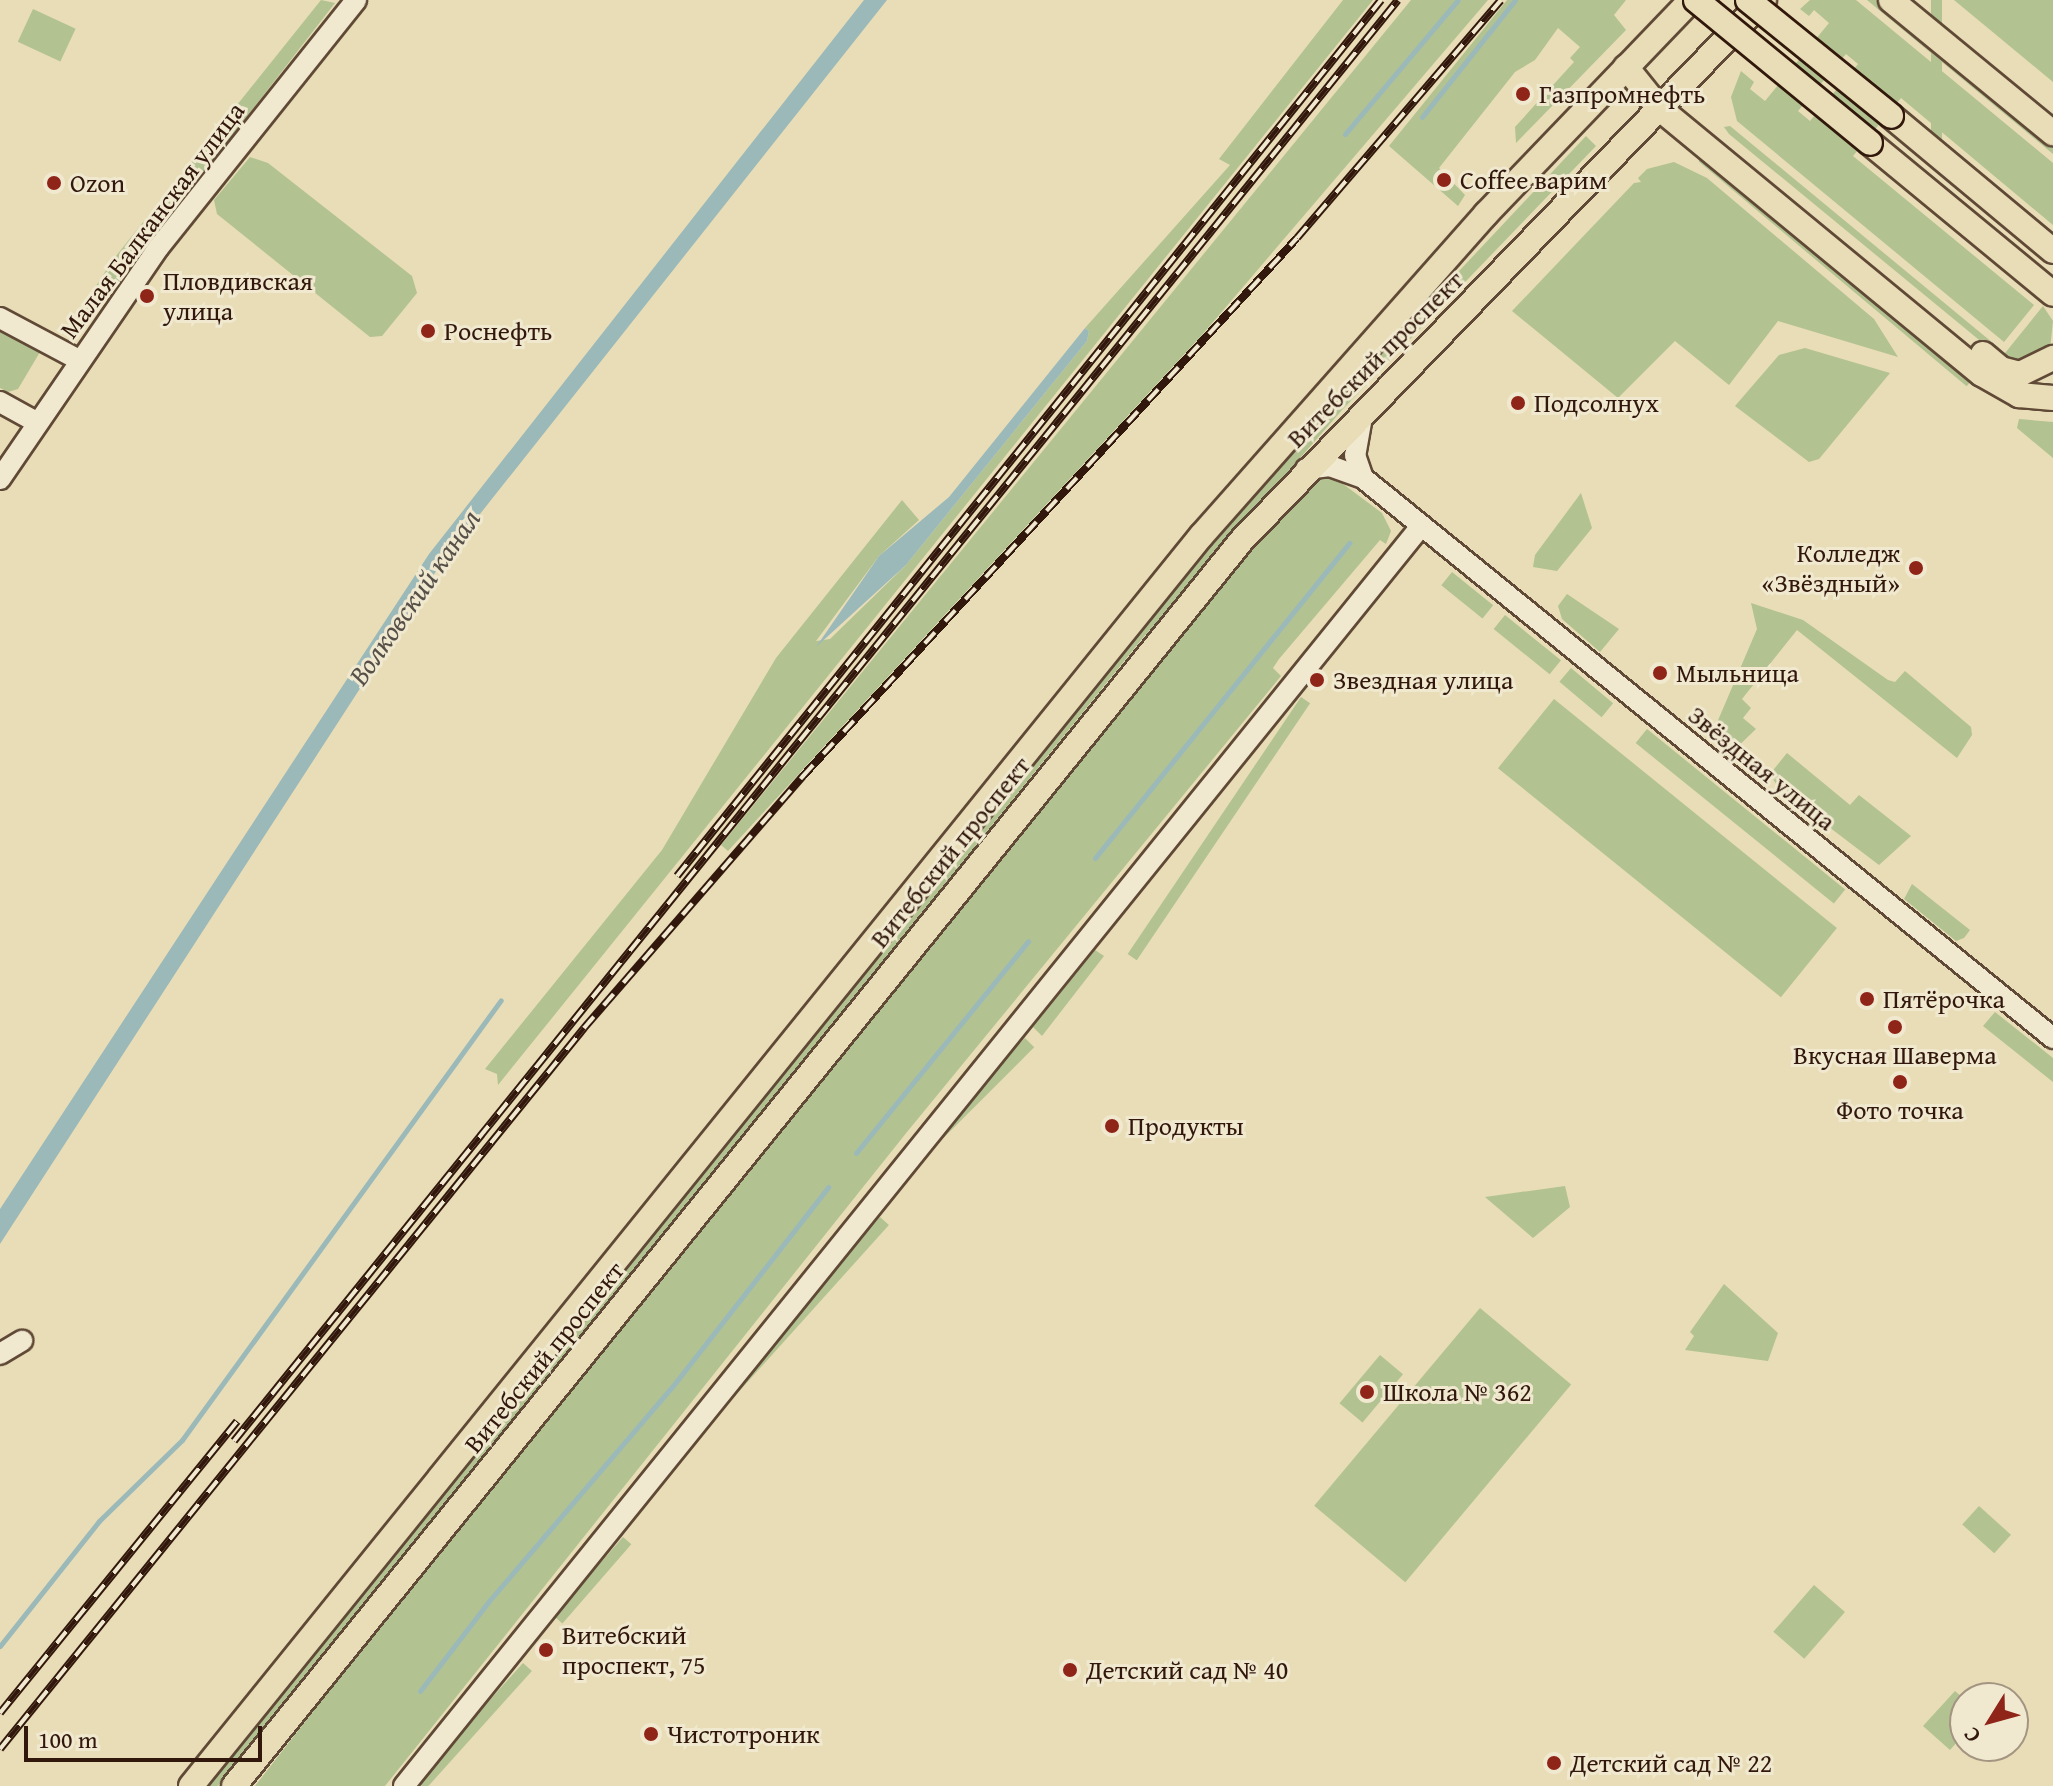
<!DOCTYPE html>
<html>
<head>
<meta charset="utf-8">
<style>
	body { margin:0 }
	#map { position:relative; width:2053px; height:1786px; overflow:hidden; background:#e8ddb6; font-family:"Gentium Book Plus",serif }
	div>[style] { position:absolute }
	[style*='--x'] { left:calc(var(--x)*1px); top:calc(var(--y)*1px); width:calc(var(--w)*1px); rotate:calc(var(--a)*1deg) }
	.green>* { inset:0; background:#b2c291; transform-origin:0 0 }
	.water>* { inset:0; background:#9cb9b9 }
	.stream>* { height:5px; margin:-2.5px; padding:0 2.5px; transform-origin:2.5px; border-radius:2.5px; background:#9cb9b9 }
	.roads { filter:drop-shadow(2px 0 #604936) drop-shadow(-2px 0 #604936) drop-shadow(0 2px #604936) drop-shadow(0 -2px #604936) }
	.minor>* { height:20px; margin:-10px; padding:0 10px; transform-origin:10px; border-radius:10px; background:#f0e9d0 }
	.major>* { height:24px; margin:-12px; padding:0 12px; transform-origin:12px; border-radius:12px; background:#e8ddb6 }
	.rail>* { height:8px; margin-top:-4px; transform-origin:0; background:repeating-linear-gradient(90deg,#f0e9d0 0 15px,#32180c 0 30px); box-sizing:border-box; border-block:2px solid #32180c }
	.bridges { filter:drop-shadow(2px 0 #32180c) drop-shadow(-2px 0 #32180c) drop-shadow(0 2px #32180c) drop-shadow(0 -2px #32180c) }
	.major-bridge>* { height:24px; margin:-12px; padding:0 12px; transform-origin:12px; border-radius:12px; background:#e8ddb6 }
	.dots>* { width:22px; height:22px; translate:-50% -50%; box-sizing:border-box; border:4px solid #f0e9d0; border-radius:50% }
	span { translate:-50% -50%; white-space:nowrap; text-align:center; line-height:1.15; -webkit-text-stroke:6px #f0e9d0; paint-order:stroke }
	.poi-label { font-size:26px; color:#32180c }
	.left { translate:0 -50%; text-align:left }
	.right { translate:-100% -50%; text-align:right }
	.street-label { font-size:26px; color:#32180c }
	.water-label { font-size:28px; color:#575049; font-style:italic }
	.north { position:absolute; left:1949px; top:1682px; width:80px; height:80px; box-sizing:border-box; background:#f0e9d0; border:2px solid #a49582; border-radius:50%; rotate:233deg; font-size:22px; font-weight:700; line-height:32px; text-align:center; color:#32180c }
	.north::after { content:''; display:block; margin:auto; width:28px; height:36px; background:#8f2418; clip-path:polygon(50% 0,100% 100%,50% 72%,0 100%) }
	.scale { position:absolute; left:24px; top:1726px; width:238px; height:36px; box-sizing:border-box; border:4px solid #32180c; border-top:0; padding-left:10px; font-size:24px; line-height:28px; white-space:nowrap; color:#32180c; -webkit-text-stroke:6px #f0e9d0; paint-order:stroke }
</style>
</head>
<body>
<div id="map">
	<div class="green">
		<i style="clip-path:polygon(321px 0,335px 3px,85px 325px,75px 319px,112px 261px)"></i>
		<i style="clip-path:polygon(1343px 0,1373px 0,498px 1085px,497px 1074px,485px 1069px,662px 850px,776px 658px,902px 500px,919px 520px,879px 556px,816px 641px,830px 639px,906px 565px,1087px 341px,1089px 331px,1085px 328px,1230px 165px,1219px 159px)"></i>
		<i style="clip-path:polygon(1411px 0,1488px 0,1202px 335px,728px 851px,721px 845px)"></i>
		<i style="clip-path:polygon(1507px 0,1626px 0,1614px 15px,1626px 30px,1516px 143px,1515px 127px,1574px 62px,1570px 58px,1580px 47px,1558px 28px,1535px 60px,1515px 72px,1439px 168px,1465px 195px,1458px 206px,1389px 146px)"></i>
		<i style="clip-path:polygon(evenodd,1810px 0,1856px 0,2053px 163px,2053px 225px,1901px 98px,1853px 156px,2034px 305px,2004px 342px,1737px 121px,1731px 97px,1741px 71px,1754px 82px,1750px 89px,1765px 101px,1829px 23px,1814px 10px,1809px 16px,1800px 9px,1810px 0,1846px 54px,1858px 64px,1810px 121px,1798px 111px,1846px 54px)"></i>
		<i style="clip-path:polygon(1867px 0,1878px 0,2053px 144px,2053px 154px)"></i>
		<i style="left:1931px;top:0;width:11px;height:158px"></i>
		<i style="clip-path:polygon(1954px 0,2053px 0,2053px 82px)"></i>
		<i style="left:33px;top:9px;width:47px;height:36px;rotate:25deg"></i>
		<i style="clip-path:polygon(1730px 126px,1999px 348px,1995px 353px,1729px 134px,1724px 127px)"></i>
		<i style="clip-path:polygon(1586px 136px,1596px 146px,1342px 410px,1142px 639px,218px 1786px,208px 1786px,1175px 586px,1335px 403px)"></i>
		<i style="left:1703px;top:156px;width:350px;height:7px;rotate:40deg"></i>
		<i style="clip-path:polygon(250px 157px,268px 163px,412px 276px,417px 293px,382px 336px,370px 337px,217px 214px,214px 200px)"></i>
		<i style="clip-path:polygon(1674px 162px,1707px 178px,1874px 319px,1898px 357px,1778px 321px,1729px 385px,1675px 341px,1618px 398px,1512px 311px,1634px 183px,1641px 182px,1638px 178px,1647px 169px)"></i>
		<i style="clip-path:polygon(2043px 306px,2053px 321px,2050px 349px,2028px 365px,2001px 358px)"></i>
		<i style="clip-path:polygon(0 330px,40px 352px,18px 389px,8px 392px,0 388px)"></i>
		<i style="clip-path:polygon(1805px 348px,1890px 373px,1819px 459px,1809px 462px,1735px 406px,1779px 355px)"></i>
		<i style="clip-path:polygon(2019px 419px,2053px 422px,2053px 458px,2017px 428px)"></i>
		<i style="clip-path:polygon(1331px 475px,1382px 513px,1391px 531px,1386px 544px,1380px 540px,1279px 659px,1273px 668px,1281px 676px,907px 1132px,385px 1786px,255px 1786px,580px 1369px,824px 1078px,1242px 562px,1300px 495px,1318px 478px)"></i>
		<i style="clip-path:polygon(1581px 493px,1592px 528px,1557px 571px,1533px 567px,1535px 555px)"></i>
		<i style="left:1452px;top:572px;width:53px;height:17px;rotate:39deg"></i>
		<i style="clip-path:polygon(1567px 594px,1619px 629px,1600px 652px,1562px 619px,1558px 606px)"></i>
		<i style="clip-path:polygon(1751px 603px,1803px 620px,1888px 680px,1895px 682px,1905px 671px,1971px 727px,1972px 735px,1957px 758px,1797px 630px,1742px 699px,1751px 708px,1743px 718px,1756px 729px,1728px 756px,1718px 742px,1716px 725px,1757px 629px)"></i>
		<i style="left:1505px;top:615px;width:72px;height:18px;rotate:39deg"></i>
		<i style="left:1571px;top:668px;width:55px;height:18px;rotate:40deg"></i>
		<i style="left:1301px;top:697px;width:11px;height:310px;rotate:34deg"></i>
		<i style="left:1554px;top:699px;width:364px;height:89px;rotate:39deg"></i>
		<i style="left:1647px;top:729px;width:255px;height:18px;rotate:39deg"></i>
		<i style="clip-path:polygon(1787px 753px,1850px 805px,1859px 795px,1911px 836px,1879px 865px,1779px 789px,1770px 774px)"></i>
		<i style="clip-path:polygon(1912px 884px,1970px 930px,1964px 938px,1956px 941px,1904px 899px)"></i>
		<i style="clip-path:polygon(1095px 950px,1104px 956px,1042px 1036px,1033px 1027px)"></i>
		<i style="clip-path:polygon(1995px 1012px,2053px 1058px,2053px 1082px,1983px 1026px)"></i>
		<i style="left:1025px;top:1038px;width:13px;height:215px;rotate:45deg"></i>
		<i style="clip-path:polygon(1565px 1186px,1570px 1207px,1533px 1238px,1485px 1197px)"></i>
		<i style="left:880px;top:1217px;width:12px;height:388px;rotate:42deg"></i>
		<i style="clip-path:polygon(1724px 1284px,1778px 1333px,1768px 1361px,1685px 1350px,1694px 1336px,1690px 1332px)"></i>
		<i style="left:1480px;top:1308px;width:119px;height:258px;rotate:40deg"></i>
		<i style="left:1380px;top:1355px;width:30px;height:63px;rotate:40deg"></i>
		<i style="left:1979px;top:1506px;width:43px;height:25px;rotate:42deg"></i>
		<i style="left:623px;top:1537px;width:11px;height:105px;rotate:41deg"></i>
		<i style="left:1814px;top:1585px;width:41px;height:62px;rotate:41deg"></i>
		<i style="left:523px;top:1663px;width:12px;height:159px;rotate:42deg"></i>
		<i style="clip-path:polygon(1955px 1691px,1965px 1700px,1965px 1733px,1950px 1750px,1923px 1726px)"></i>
	</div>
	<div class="water">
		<i style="clip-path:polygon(864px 0,887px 0,442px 562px,0 1244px,0 1209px,429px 554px)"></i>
		<i style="clip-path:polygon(1085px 328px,1089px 331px,1087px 341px,906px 565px,816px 647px,879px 556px,949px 497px)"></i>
	</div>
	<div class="stream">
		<i style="--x:1422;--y:117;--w:149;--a:-51.5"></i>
		<i style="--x:1345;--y:134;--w:175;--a:-49.9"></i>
		<i style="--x:1095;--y:858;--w:405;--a:-51.1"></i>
		<i style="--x:856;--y:1153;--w:273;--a:-50.9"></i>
		<i style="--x:0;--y:1646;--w:159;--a:-51.6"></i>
		<i style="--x:99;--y:1521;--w:116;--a:-44.3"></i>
		<i style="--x:182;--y:1440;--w:543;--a:-54.06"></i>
		<i style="--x:420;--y:1691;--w:113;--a:-52.5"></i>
		<i style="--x:489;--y:1601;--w:282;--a:-49.5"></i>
		<i style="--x:672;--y:1387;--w:254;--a:-52"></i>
	</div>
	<div class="roads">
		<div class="minor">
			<i style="--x:0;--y:318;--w:89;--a:28"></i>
			<i style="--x:0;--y:402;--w:43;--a:28.9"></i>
			<i style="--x:1362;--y:417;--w:39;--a:100"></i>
			<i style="--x:1355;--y:455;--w:24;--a:71"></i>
			<i style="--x:1306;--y:469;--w:24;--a:-7"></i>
			<i style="--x:1330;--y:466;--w:35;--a:20"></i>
			<i style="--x:1363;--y:478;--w:889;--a:39.06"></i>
			<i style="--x:0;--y:479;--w:281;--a:-55.6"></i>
			<i style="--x:159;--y:247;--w:316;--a:-51.4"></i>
			<i style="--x:0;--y:1354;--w:26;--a:-31"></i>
			<i style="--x:404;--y:1786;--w:1619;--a:-51.09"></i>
		</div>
		<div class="major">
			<i style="--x:1891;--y:0;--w:210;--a:39.4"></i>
			<i style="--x:1626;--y:67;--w:53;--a:51.2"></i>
			<i style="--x:1659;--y:108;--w:418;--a:39.5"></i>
			<i style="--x:1982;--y:374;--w:43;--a:29.6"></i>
			<i style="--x:2019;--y:395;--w:34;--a:5"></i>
			<i style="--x:1891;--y:116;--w:211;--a:39.8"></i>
			<i style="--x:1870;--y:143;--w:237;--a:39.5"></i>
			<i style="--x:1983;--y:354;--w:23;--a:40"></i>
			<i style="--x:2001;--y:369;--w:20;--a:15"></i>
			<i style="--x:2020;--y:374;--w:37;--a:-26"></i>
			<i style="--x:191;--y:1786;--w:1608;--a:-51.06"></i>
			<i style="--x:1202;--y:535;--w:429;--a:-48.5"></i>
			<i style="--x:1486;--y:214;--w:296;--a:-46.2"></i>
			<i style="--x:234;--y:1786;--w:1603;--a:-51.03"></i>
			<i style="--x:1242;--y:540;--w:751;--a:-45.97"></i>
		</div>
	</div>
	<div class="rail">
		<i style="--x:677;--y:876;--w:1124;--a:-51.21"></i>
		<i style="--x:234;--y:1441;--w:1852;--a:-51.07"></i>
		<i style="--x:0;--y:1713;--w:376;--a:-50.9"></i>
		<i style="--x:0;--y:1749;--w:928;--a:-50.99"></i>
		<i style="--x:584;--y:1028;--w:334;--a:-49"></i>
		<i style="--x:803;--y:776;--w:730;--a:-47.44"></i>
		<i style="--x:1297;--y:238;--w:313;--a:-49.4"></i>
	</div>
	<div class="bridges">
		<div class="major-bridge">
			<i style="--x:1696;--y:0;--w:225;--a:39.4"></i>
			<i style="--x:1748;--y:0;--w:184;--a:39"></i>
		</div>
	</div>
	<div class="dots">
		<i style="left:1523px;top:94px;background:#8f2418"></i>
		<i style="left:1444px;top:180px;background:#8f2418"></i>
		<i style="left:54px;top:183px;background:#8f2418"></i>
		<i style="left:147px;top:296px;background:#8f2418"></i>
		<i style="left:428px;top:331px;background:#8f2418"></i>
		<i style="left:1518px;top:403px;background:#8f2418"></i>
		<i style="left:1916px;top:568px;background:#8f2418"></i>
		<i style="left:1660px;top:673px;background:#8f2418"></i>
		<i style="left:1317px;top:680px;background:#8f2418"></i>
		<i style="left:1867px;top:999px;background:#8f2418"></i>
		<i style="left:1895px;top:1027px;background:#8f2418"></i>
		<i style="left:1900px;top:1082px;background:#8f2418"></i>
		<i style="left:1112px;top:1126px;background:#8f2418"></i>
		<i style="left:1367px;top:1392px;background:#8f2418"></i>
		<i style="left:546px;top:1650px;background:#8f2418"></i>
		<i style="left:1070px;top:1670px;background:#8f2418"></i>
		<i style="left:651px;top:1734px;background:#8f2418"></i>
		<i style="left:1554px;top:1763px;background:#8f2418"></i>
	</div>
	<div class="poi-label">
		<span class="left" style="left:1539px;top:94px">Газпромнефть</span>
		<span class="left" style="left:1460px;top:180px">Coffee варим</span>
		<span class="left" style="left:70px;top:183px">Ozon</span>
		<span class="left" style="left:163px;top:296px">Пловдивская<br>улица</span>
		<span class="left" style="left:444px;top:331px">Роснефть</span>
		<span class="left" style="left:1534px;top:403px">Подсолнух</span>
		<span class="right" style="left:1900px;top:568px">Колледж<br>«Звёздный»</span>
		<span class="left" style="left:1676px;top:673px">Мыльница</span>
		<span class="left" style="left:1333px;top:680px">Звездная улица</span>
		<span class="left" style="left:1883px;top:999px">Пятёрочка</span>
		<span style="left:1895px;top:1055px">Вкусная Шаверма</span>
		<span style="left:1900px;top:1110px">Фото точка</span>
		<span class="left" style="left:1128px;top:1126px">Продукты</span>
		<span class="left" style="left:1383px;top:1392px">Школа № 362</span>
		<span class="left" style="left:562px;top:1650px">Витебский<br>проспект, 75</span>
		<span class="left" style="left:1086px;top:1670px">Детский сад № 40</span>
		<span class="left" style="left:667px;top:1734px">Чистотроник</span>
		<span class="left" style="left:1570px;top:1763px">Детский сад № 22</span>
	</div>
	<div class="street-label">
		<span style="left:152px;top:220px;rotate:-53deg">Малая Балканская улица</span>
		<span style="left:1375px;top:359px;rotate:-45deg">Витебский проспект</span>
		<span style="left:1762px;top:768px;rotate:39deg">Звёздная улица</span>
		<span style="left:950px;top:852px;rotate:-51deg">Витебский проспект</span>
		<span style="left:544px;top:1357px;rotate:-51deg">Витебский проспект</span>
	</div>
	<div class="water-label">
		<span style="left:414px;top:597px;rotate:-55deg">Волковский канал</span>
	</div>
	<div class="north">С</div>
	<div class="scale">100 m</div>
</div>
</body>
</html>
